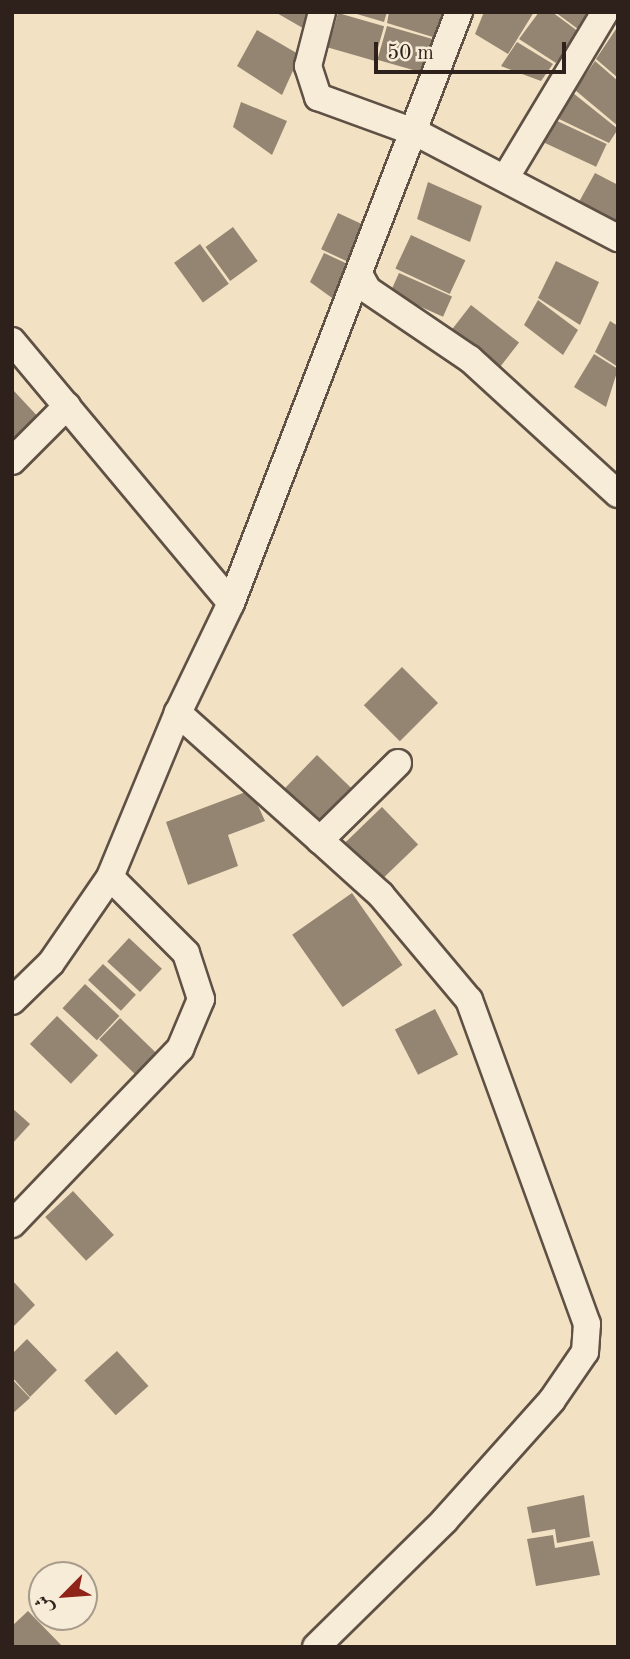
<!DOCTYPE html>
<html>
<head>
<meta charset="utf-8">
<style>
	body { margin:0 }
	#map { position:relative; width:630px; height:1659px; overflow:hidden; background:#f2e1c2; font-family:"Old Standard TT",Amiri,serif }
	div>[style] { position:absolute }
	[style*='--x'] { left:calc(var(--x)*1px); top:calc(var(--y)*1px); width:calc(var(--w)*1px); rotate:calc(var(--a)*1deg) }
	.building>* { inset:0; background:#948572; transform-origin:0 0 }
	.roads { filter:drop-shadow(2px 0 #5f5145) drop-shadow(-2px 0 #5f5145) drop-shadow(0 2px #5f5145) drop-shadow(0 -2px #5f5145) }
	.minor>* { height:26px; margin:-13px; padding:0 13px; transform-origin:13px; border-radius:13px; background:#f7ecd7 }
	span { translate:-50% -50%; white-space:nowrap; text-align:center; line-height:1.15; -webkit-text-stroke:6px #f7ecd7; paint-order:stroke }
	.frame { position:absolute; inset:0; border:14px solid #2e211b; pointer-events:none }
	.north { position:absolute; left:28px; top:1561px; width:70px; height:70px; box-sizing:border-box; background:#f7ecd7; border:2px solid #a79b8c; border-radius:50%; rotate:245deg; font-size:19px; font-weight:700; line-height:28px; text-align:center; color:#2e211b }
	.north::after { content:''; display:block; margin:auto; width:24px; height:32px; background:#8f2418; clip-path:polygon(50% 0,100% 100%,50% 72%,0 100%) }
	.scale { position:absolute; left:374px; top:42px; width:192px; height:32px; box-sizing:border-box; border:4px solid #2e211b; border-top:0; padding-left:9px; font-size:21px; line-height:24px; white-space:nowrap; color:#2e211b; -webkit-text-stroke:5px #f7ecd7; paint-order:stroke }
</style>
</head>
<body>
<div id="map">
	<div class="building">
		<i style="clip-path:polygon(275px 12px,313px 12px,308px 31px)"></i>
		<i style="clip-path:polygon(350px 12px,387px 12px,384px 22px)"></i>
		<i style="clip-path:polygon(389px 12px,444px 12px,436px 38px,387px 23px)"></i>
		<i style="clip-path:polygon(484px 12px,534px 12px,508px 54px,475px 34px)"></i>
		<i style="clip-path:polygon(539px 12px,552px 12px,579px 32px,556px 63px,519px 39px)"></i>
		<i style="clip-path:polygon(555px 12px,593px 12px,582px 32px)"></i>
		<i style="left:338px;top:13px;width:48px;height:36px;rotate:16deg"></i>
		<i style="left:387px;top:26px;width:50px;height:35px;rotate:16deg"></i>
		<i style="clip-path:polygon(618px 26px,618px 78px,596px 59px)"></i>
		<i style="clip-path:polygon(257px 30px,300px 55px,282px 95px,237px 66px)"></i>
		<i style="clip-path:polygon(517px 42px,553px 64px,541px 81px,501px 66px)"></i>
		<i style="clip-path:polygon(595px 61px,618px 81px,618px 126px,575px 90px)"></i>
		<i style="clip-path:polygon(573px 93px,618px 129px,609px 143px,557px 118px)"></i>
		<i style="clip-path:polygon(241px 102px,287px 121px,272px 155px,233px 127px)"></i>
		<i style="left:555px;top:120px;width:57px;height:25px;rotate:25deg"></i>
		<i style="clip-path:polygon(595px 173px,618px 185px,618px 233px,575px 209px)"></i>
		<i style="clip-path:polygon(428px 182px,482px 206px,470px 242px,417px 219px)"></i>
		<i style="left:338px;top:213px;width:35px;height:40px;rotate:25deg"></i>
		<i style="left:233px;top:227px;width:42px;height:34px;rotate:54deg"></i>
		<i style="left:411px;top:235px;width:60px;height:37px;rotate:25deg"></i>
		<i style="left:200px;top:244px;width:49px;height:32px;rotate:54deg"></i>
		<i style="clip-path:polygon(324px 253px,354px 267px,339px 303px,310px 282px)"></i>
		<i style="clip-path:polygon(556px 261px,599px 282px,580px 325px,538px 298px)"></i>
		<i style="left:399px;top:273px;width:58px;height:22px;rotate:24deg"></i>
		<i style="clip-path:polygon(538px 300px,578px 330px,563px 355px,524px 325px)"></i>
		<i style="left:471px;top:305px;width:61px;height:37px;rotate:38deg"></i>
		<i style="clip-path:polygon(610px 321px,618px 326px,618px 367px,595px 352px)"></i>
		<i style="clip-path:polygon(594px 354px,618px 369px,606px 407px,574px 387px)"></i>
		<i style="clip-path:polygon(14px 391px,42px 421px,12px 449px,12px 393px)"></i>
		<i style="left:402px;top:667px;width:51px;height:54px;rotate:45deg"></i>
		<i style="left:317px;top:755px;width:53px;height:57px;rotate:44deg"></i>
		<i style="clip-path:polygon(251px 790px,265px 821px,228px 835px,238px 866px,188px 885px,166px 822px)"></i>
		<i style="left:382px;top:807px;width:52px;height:60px;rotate:46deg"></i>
		<i style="left:352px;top:893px;width:88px;height:73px;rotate:55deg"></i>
		<i style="left:129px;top:938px;width:45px;height:32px;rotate:43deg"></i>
		<i style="left:103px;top:964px;width:45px;height:22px;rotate:43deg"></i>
		<i style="left:85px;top:984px;width:47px;height:33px;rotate:43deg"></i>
		<i style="left:435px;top:1009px;width:51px;height:45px;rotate:63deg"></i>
		<i style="left:57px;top:1016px;width:57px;height:39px;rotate:44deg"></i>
		<i style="left:120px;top:1018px;width:54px;height:30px;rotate:44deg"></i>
		<i style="clip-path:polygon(12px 1108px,30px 1124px,12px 1144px)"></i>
		<i style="left:73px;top:1191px;width:60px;height:38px;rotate:47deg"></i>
		<i style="clip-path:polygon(12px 1280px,35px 1305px,12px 1328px)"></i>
		<i style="clip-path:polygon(27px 1339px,57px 1370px,30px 1397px,12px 1377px,12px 1354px)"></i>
		<i style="left:117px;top:1351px;width:47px;height:44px;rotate:48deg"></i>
		<i style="clip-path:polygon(12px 1379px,30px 1398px,12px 1414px)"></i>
		<i style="clip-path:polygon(584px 1495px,590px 1537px,557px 1543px,555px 1529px,532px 1533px,527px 1507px)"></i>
		<i style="clip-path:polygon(553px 1535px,555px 1548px,593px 1541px,600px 1575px,536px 1586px,527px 1539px)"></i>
		<i style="clip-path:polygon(28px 1611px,63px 1647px,12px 1647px,12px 1626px)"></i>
	</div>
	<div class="roads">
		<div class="minor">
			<i style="--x:322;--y:12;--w:56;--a:104.5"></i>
			<i style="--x:308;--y:66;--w:33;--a:72"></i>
			<i style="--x:318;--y:97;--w:105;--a:20"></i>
			<i style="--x:417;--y:133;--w:227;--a:27.6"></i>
			<i style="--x:506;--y:177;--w:192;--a:-59"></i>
			<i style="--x:359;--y:274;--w:18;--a:61"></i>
			<i style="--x:368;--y:290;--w:123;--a:34.1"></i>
			<i style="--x:470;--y:359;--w:200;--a:42.4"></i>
			<i style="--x:12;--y:341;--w:341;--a:50.1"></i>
			<i style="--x:12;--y:461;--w:78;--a:-45"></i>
			<i style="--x:398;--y:763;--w:110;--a:135.4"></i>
			<i style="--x:320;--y:840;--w:191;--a:-138.2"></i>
			<i style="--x:178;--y:713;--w:122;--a:-64.3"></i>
			<i style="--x:231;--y:603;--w:633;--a:-68.9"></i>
			<i style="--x:12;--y:1001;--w:54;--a:-44.3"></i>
			<i style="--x:51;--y:963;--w:104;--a:-55.5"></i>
			<i style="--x:110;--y:877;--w:178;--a:-67.5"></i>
			<i style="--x:12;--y:1224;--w:243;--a:-46.2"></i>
			<i style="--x:180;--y:1049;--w:54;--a:-67.2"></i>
			<i style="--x:201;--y:999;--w:48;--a:-108.1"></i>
			<i style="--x:186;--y:953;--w:107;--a:-135"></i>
			<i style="--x:316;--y:1647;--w:180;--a:-44.5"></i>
			<i style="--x:444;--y:1521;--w:162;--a:-48.2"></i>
			<i style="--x:552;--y:1400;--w:58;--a:-55.5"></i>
			<i style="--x:585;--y:1352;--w:28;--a:-86"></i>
			<i style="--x:587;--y:1324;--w:345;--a:-110"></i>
			<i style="--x:469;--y:1000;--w:137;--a:-130"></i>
			<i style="--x:381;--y:895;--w:82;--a:-138"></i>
		</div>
	</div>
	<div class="frame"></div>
	<div class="north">ش</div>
	<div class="scale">50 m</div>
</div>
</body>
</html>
